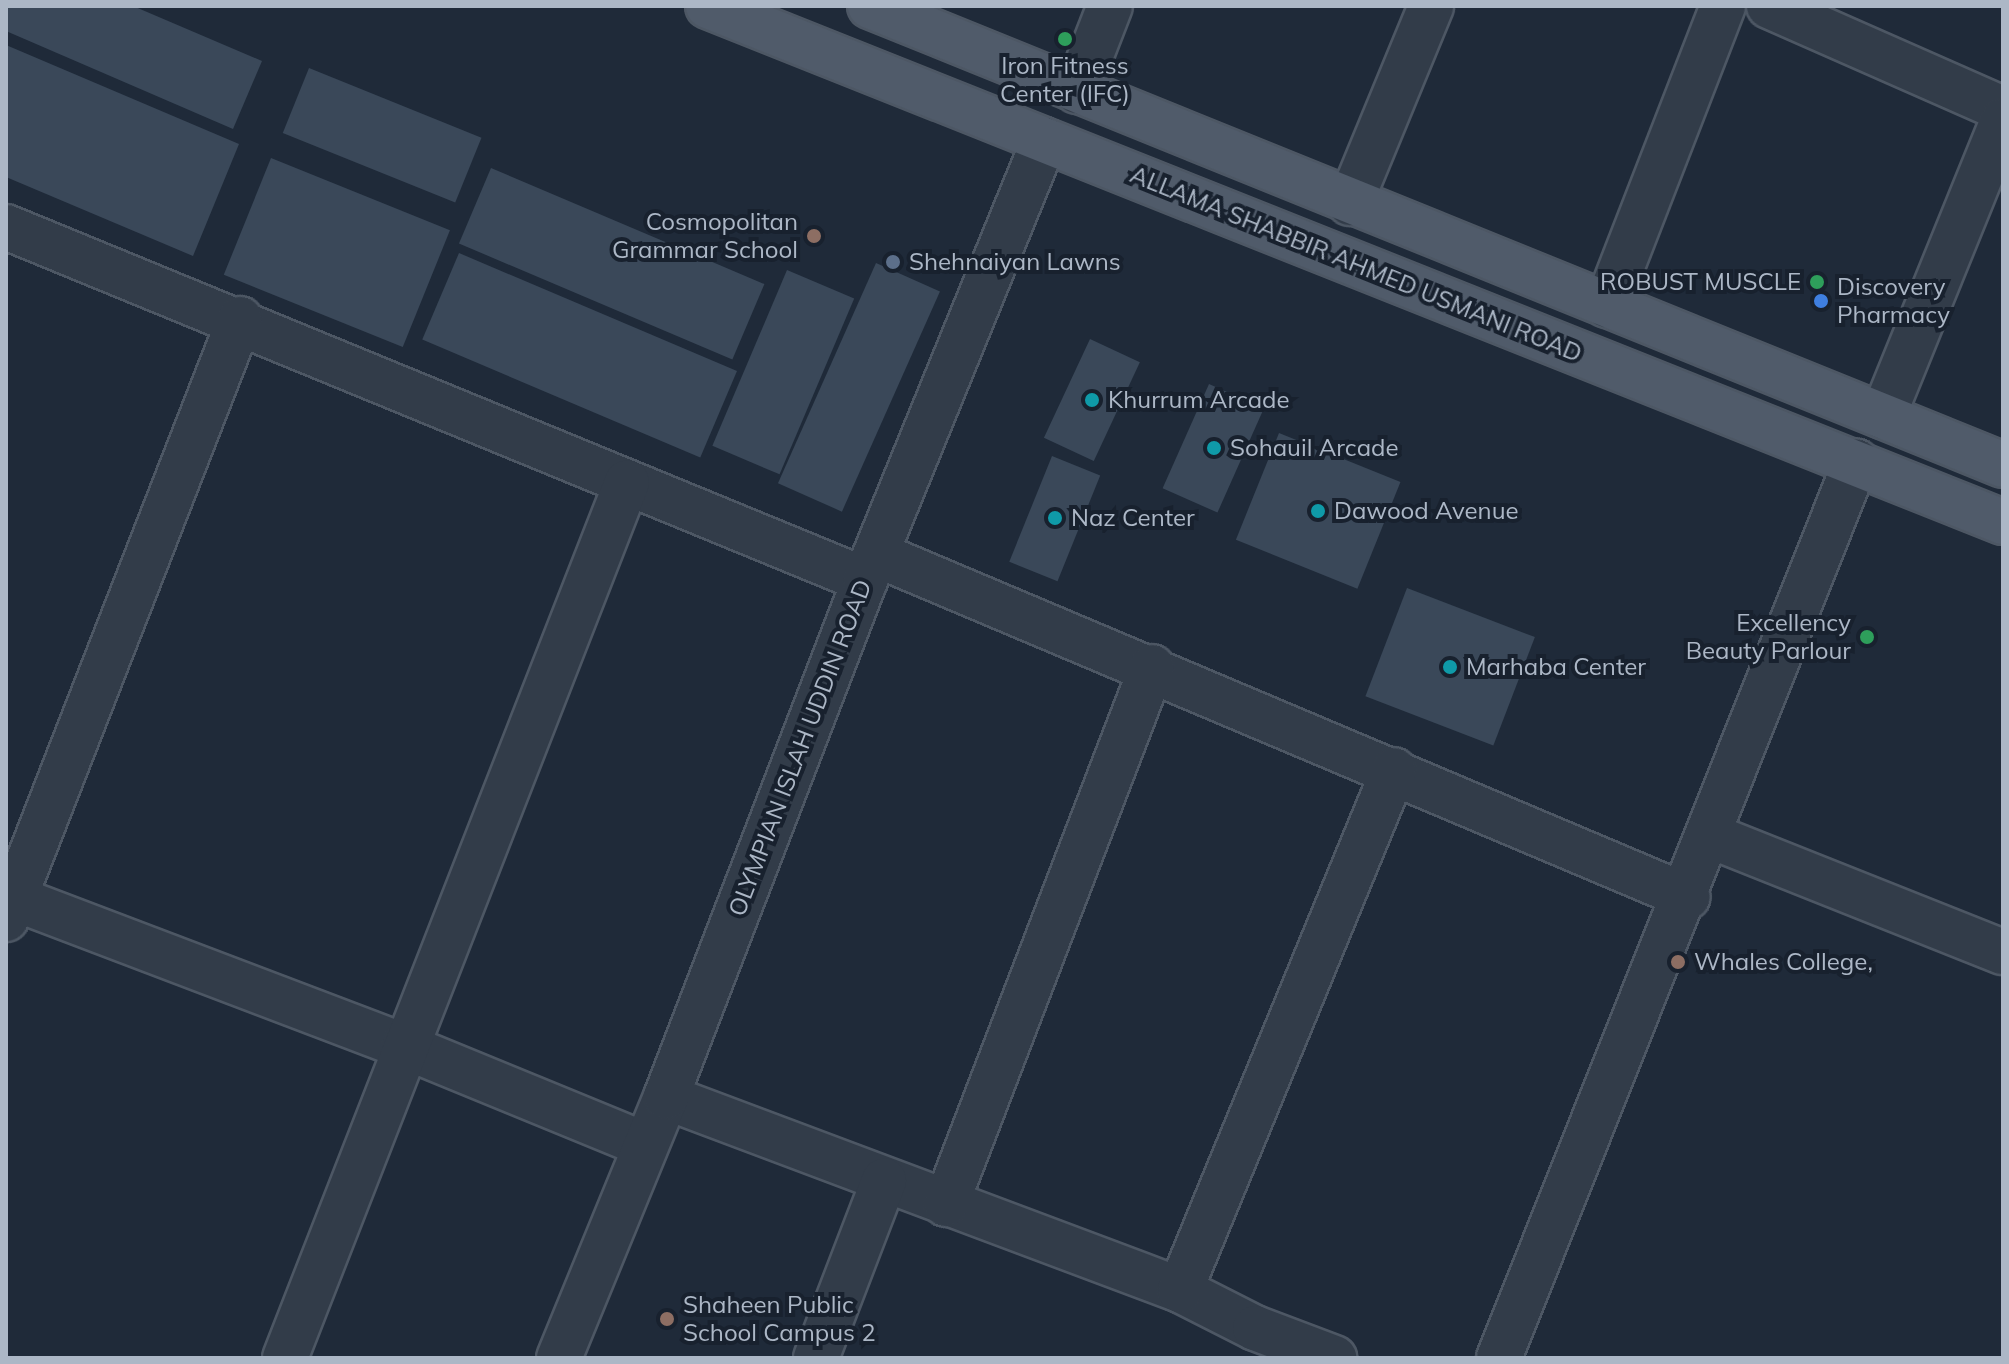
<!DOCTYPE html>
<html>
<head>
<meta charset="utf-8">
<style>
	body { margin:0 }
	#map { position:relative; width:2009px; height:1364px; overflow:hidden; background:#1f2a39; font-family:Mulish,sans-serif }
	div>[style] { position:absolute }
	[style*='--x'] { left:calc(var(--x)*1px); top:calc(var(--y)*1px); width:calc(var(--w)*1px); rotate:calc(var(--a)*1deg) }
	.building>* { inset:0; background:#3a4859; transform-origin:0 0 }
	.roads { filter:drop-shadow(2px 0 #4d5764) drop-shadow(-2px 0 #4d5764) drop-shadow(0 2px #4d5764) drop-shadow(0 -2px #4d5764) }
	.minor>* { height:44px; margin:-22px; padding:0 22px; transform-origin:22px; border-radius:22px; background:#323c49 }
	.major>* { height:44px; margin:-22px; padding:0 22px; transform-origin:22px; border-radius:22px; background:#505b6a }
	.dots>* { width:22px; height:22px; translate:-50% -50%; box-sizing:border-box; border:4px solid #18212e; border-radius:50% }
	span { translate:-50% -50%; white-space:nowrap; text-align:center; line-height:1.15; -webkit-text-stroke:8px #18212e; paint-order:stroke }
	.poi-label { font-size:24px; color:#acb7c6 }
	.right { translate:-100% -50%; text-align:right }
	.left { translate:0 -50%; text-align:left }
	.street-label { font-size:24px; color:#acb7c6 }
	.frame { position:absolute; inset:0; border:8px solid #acb7c6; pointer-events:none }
</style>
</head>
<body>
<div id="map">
	<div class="building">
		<i style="clip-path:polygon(6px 6px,133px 6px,262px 61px,233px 129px,6px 31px)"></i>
		<i style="clip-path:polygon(6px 45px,239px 144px,193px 256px,6px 177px)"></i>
		<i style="left:309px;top:68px;width:186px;height:70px;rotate:22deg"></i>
		<i style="left:271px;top:158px;width:193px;height:126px;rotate:22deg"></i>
		<i style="left:491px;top:168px;width:297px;height:82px;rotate:23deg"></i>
		<i style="left:459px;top:253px;width:302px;height:94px;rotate:23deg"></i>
		<i style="left:876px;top:263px;width:70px;height:241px;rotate:24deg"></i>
		<i style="left:787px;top:270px;width:73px;height:191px;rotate:23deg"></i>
		<i style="left:1090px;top:339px;width:55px;height:109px;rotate:25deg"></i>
		<i style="left:1209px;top:384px;width:60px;height:114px;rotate:24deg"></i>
		<i style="left:1279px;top:433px;width:131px;height:115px;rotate:22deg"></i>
		<i style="left:1052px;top:456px;width:52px;height:114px;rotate:22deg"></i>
		<i style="left:1407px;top:588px;width:137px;height:116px;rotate:21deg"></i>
	</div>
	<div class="roads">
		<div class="minor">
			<i style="--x:1769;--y:6;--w:256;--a:23.8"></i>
			<i style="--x:1077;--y:91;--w:91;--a:-68.8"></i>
			<i style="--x:1350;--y:203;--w:213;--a:-67.6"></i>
			<i style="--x:6;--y:227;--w:929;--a:22.34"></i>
			<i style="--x:1607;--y:305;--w:321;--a:-68.8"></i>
			<i style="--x:1883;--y:416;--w:319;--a:-67.9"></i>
			<i style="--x:876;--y:554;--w:881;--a:22.9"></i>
			<i style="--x:1711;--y:836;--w:314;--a:21.7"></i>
			<i style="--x:6;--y:895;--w:426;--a:20.8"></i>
			<i style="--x:404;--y:1046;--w:261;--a:22.3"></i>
			<i style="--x:6;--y:919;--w:644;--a:-68.69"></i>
			<i style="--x:666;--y:1097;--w:549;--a:20.58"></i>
			<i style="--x:1180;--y:1290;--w:84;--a:26.9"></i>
			<i style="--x:1255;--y:1328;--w:85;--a:20.8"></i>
			<i style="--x:946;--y:1204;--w:575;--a:-69.01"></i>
			<i style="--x:1180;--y:1290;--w:562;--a:-67.63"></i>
			<i style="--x:285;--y:1358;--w:940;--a:-68.67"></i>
			<i style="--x:559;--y:1358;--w:282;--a:-67.7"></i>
			<i style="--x:666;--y:1097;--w:554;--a:-68.95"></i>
			<i style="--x:865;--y:580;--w:475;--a:-67.8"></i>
			<i style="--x:816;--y:1358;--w:190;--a:-69"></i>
			<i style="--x:1499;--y:1358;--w:965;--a:-68.28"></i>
		</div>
		<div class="major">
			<i style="--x:708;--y:6;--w:1394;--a:21.73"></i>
			<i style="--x:870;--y:6;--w:1222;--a:22.05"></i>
		</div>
	</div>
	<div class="dots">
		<i style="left:1065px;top:39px;background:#2e9e5b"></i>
		<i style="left:814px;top:236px;background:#8d6e63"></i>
		<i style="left:893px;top:262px;background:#5c6f8a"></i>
		<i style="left:1817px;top:282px;background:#2e9e5b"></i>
		<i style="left:1821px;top:301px;background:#3f7fe0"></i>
		<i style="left:1092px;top:400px;background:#0f9aa8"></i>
		<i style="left:1214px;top:448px;background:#0f9aa8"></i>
		<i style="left:1318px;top:511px;background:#0f9aa8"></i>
		<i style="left:1055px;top:518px;background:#0f9aa8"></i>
		<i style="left:1867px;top:637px;background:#2e9e5b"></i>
		<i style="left:1450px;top:667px;background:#0f9aa8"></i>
		<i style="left:1678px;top:962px;background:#8d6e63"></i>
		<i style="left:667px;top:1319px;background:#8d6e63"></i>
	</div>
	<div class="poi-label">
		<span style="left:1065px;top:80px">Iron Fitness<br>Center (IFC)</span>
		<span class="right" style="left:798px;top:236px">Cosmopolitan<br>Grammar School</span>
		<span class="left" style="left:909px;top:262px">Shehnaiyan Lawns</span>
		<span class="right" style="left:1801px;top:282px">ROBUST MUSCLE</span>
		<span class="left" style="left:1837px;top:301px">Discovery<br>Pharmacy</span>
		<span class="left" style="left:1108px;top:400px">Khurrum Arcade</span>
		<span class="left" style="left:1230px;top:448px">Sohauil Arcade</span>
		<span class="left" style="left:1334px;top:511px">Dawood Avenue</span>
		<span class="left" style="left:1071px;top:518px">Naz Center</span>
		<span class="right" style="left:1851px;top:637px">Excellency<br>Beauty Parlour</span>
		<span class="left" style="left:1466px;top:667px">Marhaba Center</span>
		<span class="left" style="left:1694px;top:962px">Whales College,</span>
		<span class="left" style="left:683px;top:1319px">Shaheen Public<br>School Campus 2</span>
	</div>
	<div class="street-label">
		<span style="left:1356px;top:264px;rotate:22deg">ALLAMA SHABBIR AHMED USMANI ROAD</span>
		<span style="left:800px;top:748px;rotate:-69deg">OLYMPIAN ISLAH UDDIN ROAD</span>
	</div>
	<div class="frame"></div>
</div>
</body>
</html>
